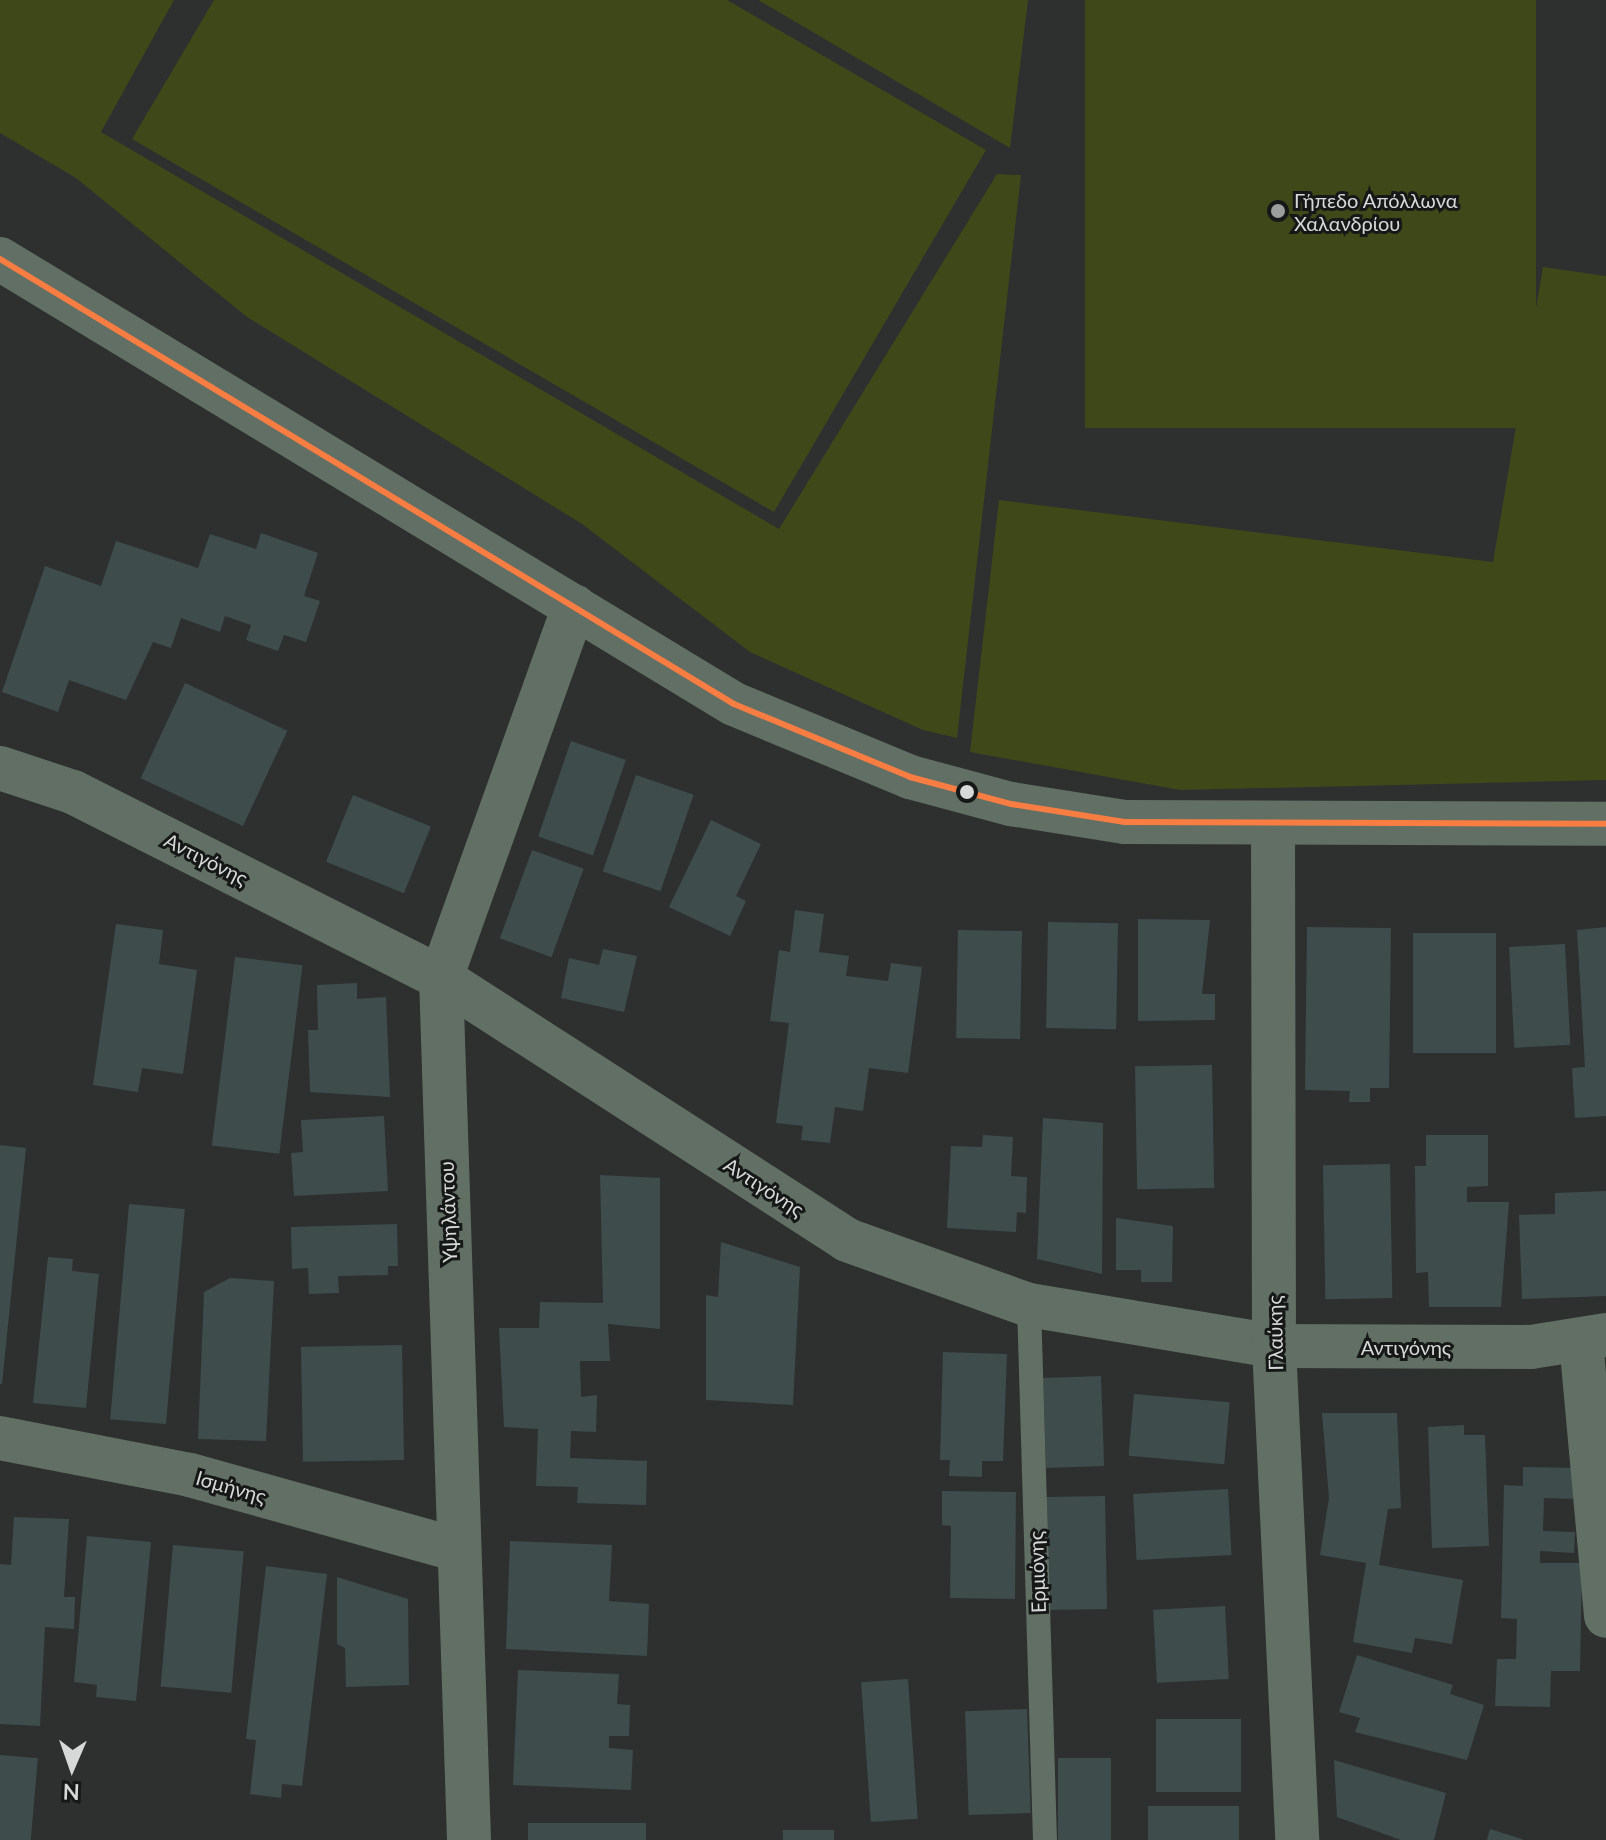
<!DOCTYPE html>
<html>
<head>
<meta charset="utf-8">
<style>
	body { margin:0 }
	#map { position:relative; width:1606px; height:1840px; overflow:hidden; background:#2d302f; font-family:Lato,sans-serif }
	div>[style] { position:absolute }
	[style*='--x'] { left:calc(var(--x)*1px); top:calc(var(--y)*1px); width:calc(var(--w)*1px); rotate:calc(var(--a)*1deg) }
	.green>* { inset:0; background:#3e4819; transform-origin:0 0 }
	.building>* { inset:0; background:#3e4c4c; transform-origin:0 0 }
	.service>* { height:24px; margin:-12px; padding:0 12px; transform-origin:12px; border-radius:12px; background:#626f64 }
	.minor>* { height:44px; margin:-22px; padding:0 22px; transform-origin:22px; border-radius:22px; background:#626f64 }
	.tertiary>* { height:44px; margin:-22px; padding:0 22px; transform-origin:22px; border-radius:22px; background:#626f64 }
	.bus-1>* { height:6px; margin:-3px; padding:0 3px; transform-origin:3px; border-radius:3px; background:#f77d43 }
	.dots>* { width:22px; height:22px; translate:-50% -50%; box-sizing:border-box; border:4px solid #161818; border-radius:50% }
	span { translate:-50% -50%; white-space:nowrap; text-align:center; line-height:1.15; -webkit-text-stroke:6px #161818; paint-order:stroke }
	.poi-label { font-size:20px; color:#d6d9d8 }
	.left { translate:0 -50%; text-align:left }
	.street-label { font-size:20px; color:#d6d9d8 }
	.north { position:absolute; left:32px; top:1728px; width:80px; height:80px; -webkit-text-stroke:6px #161818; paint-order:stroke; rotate:182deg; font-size:22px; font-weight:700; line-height:32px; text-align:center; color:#d6d9d8 }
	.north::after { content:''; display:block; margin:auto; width:28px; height:36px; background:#d6d9d8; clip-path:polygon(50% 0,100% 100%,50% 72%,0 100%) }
</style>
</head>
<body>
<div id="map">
	<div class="green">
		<i style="clip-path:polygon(0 0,174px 0,101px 132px,779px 529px,997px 174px,1021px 175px,957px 738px,923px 730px,750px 652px,582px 524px,247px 317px,76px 178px,0 133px)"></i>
		<i style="clip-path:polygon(214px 0,727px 0,986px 150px,774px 512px,132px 139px)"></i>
		<i style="clip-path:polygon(758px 0,1028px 0,1010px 148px)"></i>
		<i style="left:1085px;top:0;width:451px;height:428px"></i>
		<i style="clip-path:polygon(1543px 267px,1606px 276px,1606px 780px,1180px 790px,970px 752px,999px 500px,1493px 562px)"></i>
	</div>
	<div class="building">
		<i style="clip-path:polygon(261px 533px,318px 553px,304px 596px,320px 601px,306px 642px,284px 635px,278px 651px,246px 640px,251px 625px,225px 616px,220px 632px,181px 618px,171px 648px,153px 642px,126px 700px,69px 680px,58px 712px,2px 692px,45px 566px,101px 586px,116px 541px,198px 568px,210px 534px,256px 549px)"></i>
		<i style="left:185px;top:683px;width:113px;height:105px;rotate:25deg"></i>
		<i style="left:571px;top:741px;width:58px;height:101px;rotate:19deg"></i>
		<i style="left:636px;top:775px;width:61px;height:102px;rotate:19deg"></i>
		<i style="left:353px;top:795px;width:84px;height:72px;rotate:22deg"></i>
		<i style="clip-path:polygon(711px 820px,761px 844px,736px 896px,746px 901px,730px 936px,669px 907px)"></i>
		<i style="left:532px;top:850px;width:55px;height:94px;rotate:20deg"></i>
		<i style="clip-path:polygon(795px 910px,824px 914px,819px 952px,849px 956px,846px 976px,888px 981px,891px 963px,922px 967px,908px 1073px,869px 1068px,863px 1111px,835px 1107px,830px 1143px,801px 1140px,803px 1126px,776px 1123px,789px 1023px,770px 1021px,779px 950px,790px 952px)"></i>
		<i style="clip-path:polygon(1138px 919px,1210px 920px,1202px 994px,1215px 994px,1215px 1020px,1138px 1021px)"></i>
		<i style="left:1048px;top:922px;width:70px;height:106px;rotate:1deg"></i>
		<i style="clip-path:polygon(116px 924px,163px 930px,159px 964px,197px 970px,183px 1074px,142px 1068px,138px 1092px,93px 1085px)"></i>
		<i style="clip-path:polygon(1307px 927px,1391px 928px,1389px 1088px,1370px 1088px,1370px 1102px,1349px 1102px,1350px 1091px,1305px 1090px)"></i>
		<i style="clip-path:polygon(1606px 927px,1606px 1116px,1575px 1118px,1572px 1068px,1585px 1067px,1577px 930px)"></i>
		<i style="left:958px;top:930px;width:64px;height:108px;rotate:1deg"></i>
		<i style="left:1496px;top:933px;width:120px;height:83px;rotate:90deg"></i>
		<i style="left:1565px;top:944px;width:101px;height:56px;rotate:87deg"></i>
		<i style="clip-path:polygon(603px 949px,637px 956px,624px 1012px,561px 998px,569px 958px,599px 965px)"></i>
		<i style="left:235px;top:957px;width:68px;height:190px;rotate:7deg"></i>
		<i style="clip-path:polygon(357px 983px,357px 999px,386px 997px,390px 1097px,310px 1092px,308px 1030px,318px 1030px,317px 985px)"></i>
		<i style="left:1212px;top:1065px;width:123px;height:77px;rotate:89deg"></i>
		<i style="clip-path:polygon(384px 1116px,388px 1191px,294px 1196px,291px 1153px,303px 1152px,301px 1120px)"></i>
		<i style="clip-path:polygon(1043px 1118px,1103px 1123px,1102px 1274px,1037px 1259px)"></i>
		<i style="clip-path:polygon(983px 1135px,1013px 1137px,1011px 1176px,1027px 1177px,1026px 1213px,1017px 1212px,1016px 1232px,947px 1228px,951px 1146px,982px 1147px)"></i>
		<i style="clip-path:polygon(1426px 1135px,1488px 1135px,1488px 1186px,1467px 1187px,1467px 1202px,1509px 1202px,1501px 1307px,1429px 1307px,1428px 1272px,1416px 1273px,1415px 1166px,1426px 1166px)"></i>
		<i style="clip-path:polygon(0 1145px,26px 1148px,2px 1384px,0 1384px)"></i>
		<i style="left:1390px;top:1164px;width:134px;height:67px;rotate:89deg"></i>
		<i style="clip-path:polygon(600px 1175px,660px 1178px,660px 1329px,608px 1324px,610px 1361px,580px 1361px,581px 1397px,597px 1395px,596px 1432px,571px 1431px,570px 1458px,647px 1461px,646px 1505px,577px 1503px,578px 1487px,536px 1486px,538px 1429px,504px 1427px,499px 1328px,539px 1328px,540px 1302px,603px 1303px)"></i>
		<i style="clip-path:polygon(1606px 1191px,1606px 1296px,1522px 1299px,1519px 1215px,1555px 1214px,1555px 1193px)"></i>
		<i style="left:129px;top:1204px;width:56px;height:216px;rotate:5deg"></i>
		<i style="clip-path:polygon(1116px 1218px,1173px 1226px,1172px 1282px,1141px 1282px,1141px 1270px,1116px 1270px)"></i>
		<i style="clip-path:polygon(397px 1224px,398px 1266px,388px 1266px,388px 1275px,338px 1276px,339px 1293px,309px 1294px,308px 1268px,292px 1269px,291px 1227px)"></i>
		<i style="clip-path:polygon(721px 1242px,800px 1267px,793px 1405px,706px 1400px,706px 1295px,718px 1297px)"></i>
		<i style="clip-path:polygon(48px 1257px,73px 1259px,72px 1271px,99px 1274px,86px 1408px,33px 1403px)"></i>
		<i style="clip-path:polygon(230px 1278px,274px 1281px,266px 1441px,198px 1439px,204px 1292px)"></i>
		<i style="left:402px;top:1345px;width:115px;height:101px;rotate:89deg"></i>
		<i style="clip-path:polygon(943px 1352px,1007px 1354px,1003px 1461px,982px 1461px,982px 1477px,949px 1476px,950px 1460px,940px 1460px)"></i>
		<i style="left:1101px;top:1376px;width:90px;height:58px;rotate:88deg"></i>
		<i style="left:1134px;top:1394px;width:96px;height:62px;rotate:5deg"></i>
		<i style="clip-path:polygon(1322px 1413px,1397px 1413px,1401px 1508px,1388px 1509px,1379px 1565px,1463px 1580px,1452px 1644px,1415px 1638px,1412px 1653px,1353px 1642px,1366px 1563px,1320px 1555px,1329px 1498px)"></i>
		<i style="clip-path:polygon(1464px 1425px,1464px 1435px,1485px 1435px,1489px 1546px,1432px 1548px,1428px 1427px)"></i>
		<i style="clip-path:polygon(1523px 1467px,1579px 1468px,1578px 1499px,1544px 1498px,1543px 1531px,1575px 1532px,1574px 1553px,1540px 1551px,1540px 1563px,1582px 1563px,1580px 1671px,1551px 1671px,1550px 1707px,1495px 1706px,1497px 1659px,1516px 1659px,1517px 1619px,1501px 1618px,1504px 1485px,1523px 1486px)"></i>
		<i style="left:1228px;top:1489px;width:66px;height:95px;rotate:87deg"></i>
		<i style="clip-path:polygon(942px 1491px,1016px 1492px,1015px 1599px,950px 1598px,951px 1526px,942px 1525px)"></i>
		<i style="left:1105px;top:1496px;width:113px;height:59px;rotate:89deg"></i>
		<i style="clip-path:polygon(14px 1517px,69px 1519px,64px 1597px,75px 1597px,74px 1629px,45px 1627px,40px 1726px,0 1724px,0 1564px,11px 1565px)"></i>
		<i style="clip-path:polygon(87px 1536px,151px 1542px,136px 1701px,96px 1697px,97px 1685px,74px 1682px)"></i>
		<i style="clip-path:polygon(510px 1541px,612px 1545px,609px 1601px,649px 1604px,647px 1656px,506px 1649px)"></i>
		<i style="left:173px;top:1545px;width:71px;height:142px;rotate:5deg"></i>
		<i style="clip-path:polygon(266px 1566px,327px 1574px,302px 1786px,282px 1784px,281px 1798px,250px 1794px,256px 1740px,246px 1739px)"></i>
		<i style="clip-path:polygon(337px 1577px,408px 1599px,409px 1685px,346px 1687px,345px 1648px,337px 1644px)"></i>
		<i style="left:1225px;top:1606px;width:73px;height:72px;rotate:87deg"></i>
		<i style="clip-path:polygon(1357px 1655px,1453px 1685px,1450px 1694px,1484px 1705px,1467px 1760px,1355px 1732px,1360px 1718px,1339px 1712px)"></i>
		<i style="clip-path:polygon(518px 1670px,619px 1674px,617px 1704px,630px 1705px,629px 1736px,609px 1736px,609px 1748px,633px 1750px,631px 1790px,513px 1785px)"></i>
		<i style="left:908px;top:1679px;width:140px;height:47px;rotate:86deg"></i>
		<i style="left:1027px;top:1709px;width:104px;height:62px;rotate:88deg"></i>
		<i style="left:1241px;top:1719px;width:73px;height:85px;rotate:90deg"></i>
		<i style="left:0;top:1755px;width:38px;height:85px;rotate:5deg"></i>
		<i style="left:1058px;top:1758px;width:53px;height:82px"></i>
		<i style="clip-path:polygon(1334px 1760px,1446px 1793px,1434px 1840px,1401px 1840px,1337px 1817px)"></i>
		<i style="left:1239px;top:1806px;width:34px;height:91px;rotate:90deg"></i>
		<i style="left:646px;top:1823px;width:17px;height:118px;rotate:90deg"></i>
		<i style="clip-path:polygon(1490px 1829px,1522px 1839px,1522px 1840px,1487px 1840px)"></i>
		<i style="left:834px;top:1830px;width:10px;height:51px;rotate:90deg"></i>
	</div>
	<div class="service">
		<i style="--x:1029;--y:1305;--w:535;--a:88.29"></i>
	</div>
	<div class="minor">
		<i style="--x:0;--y:768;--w:77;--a:18.2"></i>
		<i style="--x:73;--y:792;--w:412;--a:26.8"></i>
		<i style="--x:441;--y:978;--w:483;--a:32.8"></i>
		<i style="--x:847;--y:1240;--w:193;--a:19.7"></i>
		<i style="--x:1029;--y:1305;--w:248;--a:9.5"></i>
		<i style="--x:1274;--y:1346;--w:257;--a:0.2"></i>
		<i style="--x:1531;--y:1347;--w:76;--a:-9.1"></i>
		<i style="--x:1273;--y:826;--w:520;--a:89.89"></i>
		<i style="--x:1274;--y:1346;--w:495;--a:87.3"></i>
		<i style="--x:1581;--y:1341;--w:276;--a:84.8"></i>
		<i style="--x:0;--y:1438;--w:194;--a:11"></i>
		<i style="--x:190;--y:1475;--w:278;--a:15.6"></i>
		<i style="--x:469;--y:1840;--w:862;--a:-91.86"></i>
		<i style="--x:441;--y:978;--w:395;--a:-70.3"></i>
	</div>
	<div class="tertiary">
		<i style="--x:0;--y:259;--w:858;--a:31.23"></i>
		<i style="--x:734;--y:704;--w:191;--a:22.5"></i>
		<i style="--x:910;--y:777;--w:105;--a:15"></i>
		<i style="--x:1011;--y:804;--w:115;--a:9"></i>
		<i style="--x:1125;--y:822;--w:481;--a:0.2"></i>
	</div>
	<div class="bus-1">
		<i style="--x:0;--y:259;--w:858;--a:31.23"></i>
		<i style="--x:734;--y:704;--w:191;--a:22.5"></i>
		<i style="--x:910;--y:777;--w:105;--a:15"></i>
		<i style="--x:1011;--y:804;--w:115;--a:9"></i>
		<i style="--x:1125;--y:822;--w:481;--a:0.2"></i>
	</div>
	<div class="dots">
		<i style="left:1278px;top:211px;background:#9b9e9d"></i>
		<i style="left:967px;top:792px;background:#d6d9d8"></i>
	</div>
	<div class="poi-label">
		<span class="left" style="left:1294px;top:212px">Γήπεδο Απόλλωνα<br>Χαλανδρίου</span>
	</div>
	<div class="street-label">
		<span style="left:206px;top:859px;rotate:27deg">Αντιγόνης</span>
		<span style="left:764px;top:1187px;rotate:33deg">Αντιγόνης</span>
		<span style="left:448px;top:1212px;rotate:-92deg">Υψηλάντου</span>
		<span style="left:1275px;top:1333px;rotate:-91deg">Γλαύκης</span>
		<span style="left:1406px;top:1347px">Αντιγόνης</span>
		<span style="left:231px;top:1487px;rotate:16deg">Ισμήνης</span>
		<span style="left:1037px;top:1572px;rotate:-92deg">Ερμιόνης</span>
	</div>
	<div class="north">N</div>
</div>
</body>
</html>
